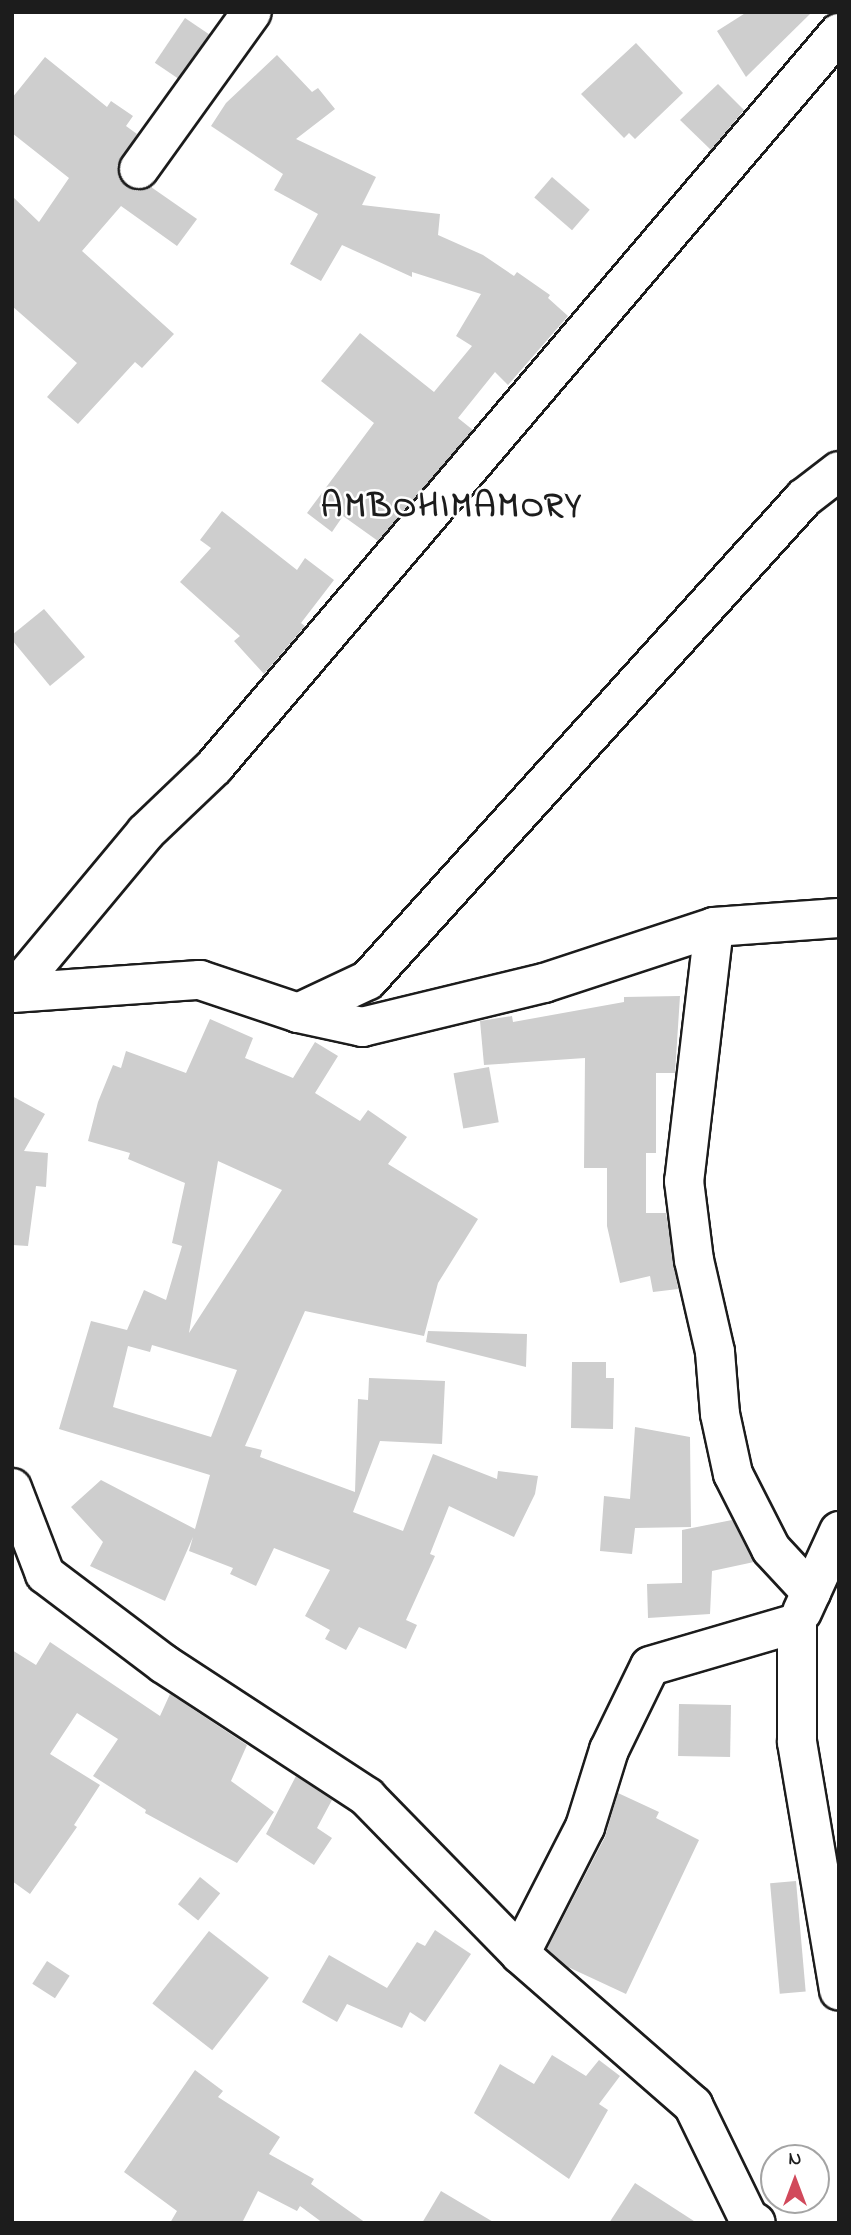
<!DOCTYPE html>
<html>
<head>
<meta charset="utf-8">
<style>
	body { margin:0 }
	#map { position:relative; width:851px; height:2235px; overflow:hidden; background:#fff; font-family:"Indie Flower",sans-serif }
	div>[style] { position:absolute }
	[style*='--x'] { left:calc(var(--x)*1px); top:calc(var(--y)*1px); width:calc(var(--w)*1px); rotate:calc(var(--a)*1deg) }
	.building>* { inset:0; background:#cecece; transform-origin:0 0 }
	.roads { filter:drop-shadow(2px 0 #1c1c1c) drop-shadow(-2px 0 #1c1c1c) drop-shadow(0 2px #1c1c1c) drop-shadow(0 -2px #1c1c1c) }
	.minor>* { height:38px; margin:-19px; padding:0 19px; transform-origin:19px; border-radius:19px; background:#fff }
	span { translate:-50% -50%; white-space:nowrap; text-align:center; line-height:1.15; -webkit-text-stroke:5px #fff; paint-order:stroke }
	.district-label { font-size:35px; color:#1c1c1c; font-weight:700; letter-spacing:2px }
	.frame { position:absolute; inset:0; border:14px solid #1c1c1c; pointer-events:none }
	.north { position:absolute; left:760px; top:2144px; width:70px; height:70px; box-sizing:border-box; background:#fff; border:2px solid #a4a4a4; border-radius:50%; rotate:0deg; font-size:19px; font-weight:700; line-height:28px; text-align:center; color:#1c1c1c }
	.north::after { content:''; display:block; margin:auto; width:24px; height:32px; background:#d1495b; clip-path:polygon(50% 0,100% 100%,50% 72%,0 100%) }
</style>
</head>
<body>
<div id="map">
	<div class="building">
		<i style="clip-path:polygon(747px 12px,812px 12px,746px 77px,717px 31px)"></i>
		<i style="left:185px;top:18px;width:29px;height:54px;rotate:34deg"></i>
		<i style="clip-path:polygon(636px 43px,683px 93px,635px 139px,629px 133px,624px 138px,581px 94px)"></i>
		<i style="clip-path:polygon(277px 55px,312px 92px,318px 88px,335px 109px,296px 139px,376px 177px,362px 205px,440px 214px,438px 235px,483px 255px,514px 276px,517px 272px,550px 295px,548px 298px,568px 316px,508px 385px,495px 372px,458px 418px,473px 430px,378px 541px,343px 516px,332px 532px,307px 513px,374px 423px,321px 381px,360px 333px,434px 392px,472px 346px,456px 336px,481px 294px,412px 272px,412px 277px,342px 245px,321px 281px,290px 264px,318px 214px,274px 190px,283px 174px,211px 126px,226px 103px)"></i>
		<i style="clip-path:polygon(45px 57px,107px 107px,111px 101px,133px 116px,126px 126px,137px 134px,117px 166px,126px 186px,137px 191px,151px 187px,197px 219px,177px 246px,121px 206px,82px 251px,174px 334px,142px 368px,135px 362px,78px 424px,47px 397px,77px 363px,12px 306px,12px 196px,39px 222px,69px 178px,12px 133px,12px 98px)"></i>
		<i style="clip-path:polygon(718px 84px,744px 110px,711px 150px,680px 120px)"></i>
		<i style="left:552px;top:177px;width:50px;height:27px;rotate:41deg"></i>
		<i style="clip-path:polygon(222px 511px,297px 570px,305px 558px,334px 580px,301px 623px,305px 626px,264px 674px,234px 641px,240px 636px,180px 582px,211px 548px,200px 540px)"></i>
		<i style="clip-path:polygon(44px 609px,85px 657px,50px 686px,12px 640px,12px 635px)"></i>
		<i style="clip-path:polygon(680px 996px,675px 1073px,656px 1073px,656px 1153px,646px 1153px,646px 1213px,666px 1213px,678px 1289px,653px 1292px,650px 1276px,620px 1283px,607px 1226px,607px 1168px,584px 1168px,585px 1058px,484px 1065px,480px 1021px,512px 1016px,513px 1022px,624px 1002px,624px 997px)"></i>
		<i style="clip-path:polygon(evenodd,210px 1019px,253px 1038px,245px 1058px,293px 1078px,315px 1042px,338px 1056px,315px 1093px,360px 1121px,368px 1110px,407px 1137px,388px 1164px,478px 1219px,438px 1283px,424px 1336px,305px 1311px,245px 1446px,262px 1450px,260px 1457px,355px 1492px,358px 1399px,368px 1400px,369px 1378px,445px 1381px,442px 1444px,380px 1441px,353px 1512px,403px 1531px,433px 1454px,497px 1479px,498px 1471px,538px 1476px,535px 1494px,514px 1537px,449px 1506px,430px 1554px,435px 1556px,406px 1620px,417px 1625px,406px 1649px,359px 1627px,346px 1650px,325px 1639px,330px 1630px,305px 1616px,330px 1570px,274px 1548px,256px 1586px,230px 1574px,233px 1568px,189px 1551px,193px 1537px,165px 1601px,90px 1566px,103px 1542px,71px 1507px,101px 1480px,195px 1529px,210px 1475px,59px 1429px,91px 1321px,127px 1330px,144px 1290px,166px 1300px,182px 1246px,172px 1243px,185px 1183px,128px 1159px,130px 1153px,88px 1141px,98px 1102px,113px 1065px,121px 1068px,126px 1051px,186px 1073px,210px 1019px,218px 1161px,282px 1190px,189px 1333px,203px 1250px,218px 1161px,210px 1019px,152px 1345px,237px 1370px,211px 1437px,113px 1407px,128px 1346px,150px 1352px,152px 1345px)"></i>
		<i style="left:489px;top:1067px;width:56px;height:36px;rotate:80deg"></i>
		<i style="clip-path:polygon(12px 1096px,45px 1114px,24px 1151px,48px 1153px,46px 1187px,36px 1186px,28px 1246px,12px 1245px)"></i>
		<i style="clip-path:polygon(428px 1331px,527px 1334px,526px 1367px,426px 1342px)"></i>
		<i style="clip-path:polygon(572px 1362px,606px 1362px,606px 1378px,614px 1378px,613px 1429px,571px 1428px)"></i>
		<i style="clip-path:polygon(635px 1427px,690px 1437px,691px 1527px,635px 1528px,632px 1554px,600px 1551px,604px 1496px,630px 1499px)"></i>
		<i style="clip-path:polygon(732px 1520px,754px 1562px,712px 1571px,710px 1614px,648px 1618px,647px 1584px,682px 1583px,682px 1530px)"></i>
		<i style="clip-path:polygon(50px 1642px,160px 1716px,170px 1694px,247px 1745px,231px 1781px,274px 1812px,237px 1863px,145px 1813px,146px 1810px,93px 1776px,118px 1739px,77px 1713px,50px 1754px,100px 1785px,74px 1825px,77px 1827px,30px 1894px,12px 1881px,12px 1650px,36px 1665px)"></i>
		<i style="left:679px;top:1704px;width:52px;height:52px;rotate:1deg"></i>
		<i style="clip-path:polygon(296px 1776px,332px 1800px,317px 1828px,332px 1838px,314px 1865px,266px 1834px)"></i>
		<i style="clip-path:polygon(618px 1793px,659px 1812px,656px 1818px,699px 1840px,626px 1994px,568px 1967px,547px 1949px,605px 1837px)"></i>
		<i style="left:200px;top:1877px;width:26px;height:35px;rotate:39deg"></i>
		<i style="left:796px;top:1881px;width:111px;height:26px;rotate:85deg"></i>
		<i style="clip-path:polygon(435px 1930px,471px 1954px,425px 2022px,410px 2012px,402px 2028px,347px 2004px,337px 2022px,302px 2002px,329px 1955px,387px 1988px,417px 1942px,425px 1946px)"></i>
		<i style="left:209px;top:1931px;width:76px;height:92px;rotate:38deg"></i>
		<i style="left:47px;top:1961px;width:27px;height:27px;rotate:33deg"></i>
		<i style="clip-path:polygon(552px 2055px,586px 2076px,599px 2060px,620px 2076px,599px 2104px,608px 2110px,569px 2179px,474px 2113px,500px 2064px,534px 2084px)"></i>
		<i style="clip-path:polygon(195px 2070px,223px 2091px,218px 2097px,280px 2137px,269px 2154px,314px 2179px,311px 2184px,366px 2223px,323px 2223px,300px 2206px,297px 2211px,258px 2191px,242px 2223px,170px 2223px,177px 2211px,124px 2172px)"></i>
		<i style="clip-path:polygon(635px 2183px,697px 2223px,609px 2223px)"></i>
		<i style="clip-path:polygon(441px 2191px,495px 2223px,422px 2223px)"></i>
	</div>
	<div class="roads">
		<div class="minor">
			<i style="--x:139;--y:169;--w:193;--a:-54.3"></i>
			<i style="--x:714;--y:927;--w:256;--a:96.7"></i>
			<i style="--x:684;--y:1181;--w:80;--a:82.8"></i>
			<i style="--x:694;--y:1260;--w:94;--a:77.1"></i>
			<i style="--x:715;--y:1352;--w:62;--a:85.4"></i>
			<i style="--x:720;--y:1414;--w:61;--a:77.8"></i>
			<i style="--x:733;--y:1474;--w:84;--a:63.1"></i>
			<i style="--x:771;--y:1549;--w:59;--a:47.1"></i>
			<i style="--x:12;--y:993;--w:209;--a:-50.2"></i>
			<i style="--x:146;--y:832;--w:94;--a:-43.7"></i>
			<i style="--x:214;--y:767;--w:964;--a:-49.59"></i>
			<i style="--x:12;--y:993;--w:188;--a:-4"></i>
			<i style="--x:200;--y:980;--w:103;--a:18.6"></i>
			<i style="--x:298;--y:1013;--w:77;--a:-25.2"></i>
			<i style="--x:368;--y:980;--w:650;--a:-47.87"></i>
			<i style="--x:804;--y:498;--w:44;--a:-37.6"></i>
			<i style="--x:298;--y:1013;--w:66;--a:12.3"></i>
			<i style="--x:362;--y:1027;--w:187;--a:-13.6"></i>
			<i style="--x:544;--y:983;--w:179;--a:-18.2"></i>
			<i style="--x:714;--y:927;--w:125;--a:-4.1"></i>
			<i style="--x:12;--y:1488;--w:92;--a:69"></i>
			<i style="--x:45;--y:1574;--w:149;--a:37.1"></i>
			<i style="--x:164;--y:1664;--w:243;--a:33.2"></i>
			<i style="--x:367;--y:1797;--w:219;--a:45.7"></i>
			<i style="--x:520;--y:1954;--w:230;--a:41.1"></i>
			<i style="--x:693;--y:2105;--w:126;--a:64"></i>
			<i style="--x:748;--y:2218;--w:9;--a:32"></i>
			<i style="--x:802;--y:1612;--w:89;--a:-65.4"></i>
			<i style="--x:520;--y:1954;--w:143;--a:-62.9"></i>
			<i style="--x:585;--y:1827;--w:81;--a:-72.7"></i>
			<i style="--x:609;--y:1750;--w:93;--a:-64"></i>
			<i style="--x:650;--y:1666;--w:153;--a:-16.3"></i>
			<i style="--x:797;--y:1623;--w:119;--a:90"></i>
			<i style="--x:797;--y:1742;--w:252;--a:80.4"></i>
		</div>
	</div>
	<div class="district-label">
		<span style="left:452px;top:508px">AMBOHIMAMORY</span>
	</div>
	<div class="frame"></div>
	<div class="north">N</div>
</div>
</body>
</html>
